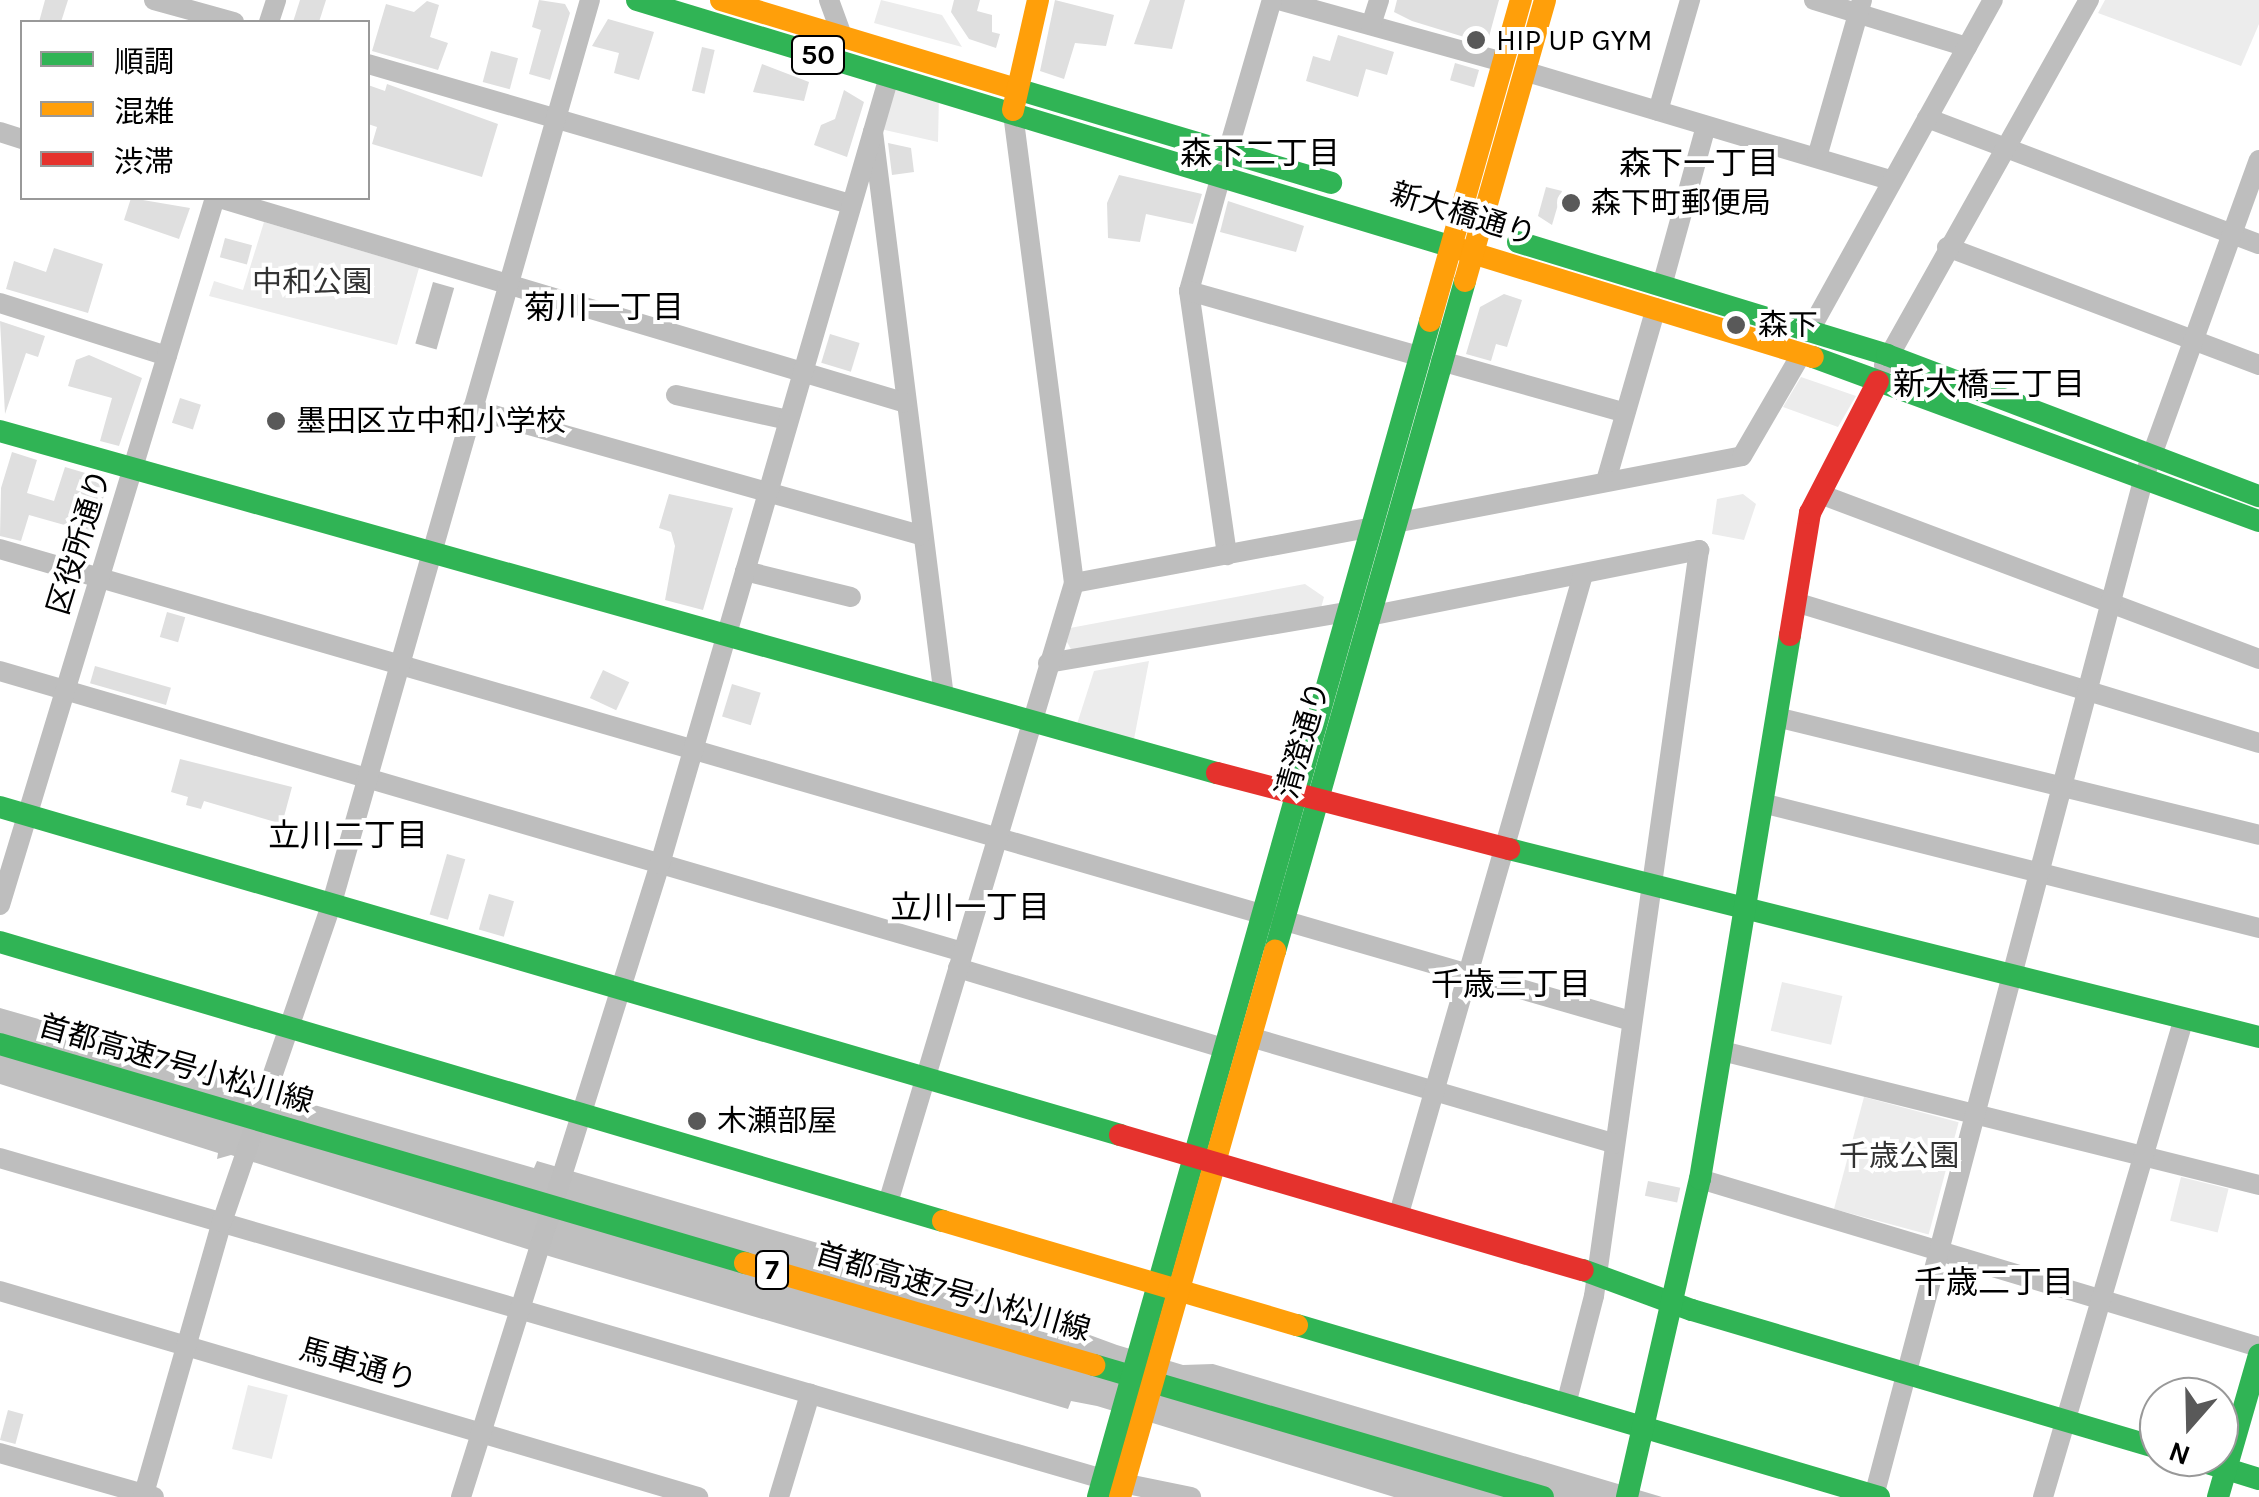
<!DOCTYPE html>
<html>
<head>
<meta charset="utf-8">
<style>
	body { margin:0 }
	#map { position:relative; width:2259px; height:1497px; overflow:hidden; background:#fff; font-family:Karla,"Noto Sans JP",sans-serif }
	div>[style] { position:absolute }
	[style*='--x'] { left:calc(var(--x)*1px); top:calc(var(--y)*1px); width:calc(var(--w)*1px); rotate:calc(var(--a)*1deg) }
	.green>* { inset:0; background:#ececec; transform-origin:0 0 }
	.water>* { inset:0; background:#bfbfbf; transform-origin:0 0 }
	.building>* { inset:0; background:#dfdfdf; transform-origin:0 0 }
	.street>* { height:20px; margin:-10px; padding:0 10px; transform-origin:10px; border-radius:10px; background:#bebebe }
	.fast>* { height:22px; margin:-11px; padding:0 11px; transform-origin:11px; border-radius:11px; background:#30b455 }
	.slow>* { height:22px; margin:-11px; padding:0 11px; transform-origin:11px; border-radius:11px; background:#ff9f0a }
	.jam>* { height:22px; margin:-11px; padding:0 11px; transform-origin:11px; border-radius:11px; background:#e5322d }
	.dots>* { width:28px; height:28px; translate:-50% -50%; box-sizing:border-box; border:5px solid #fff; border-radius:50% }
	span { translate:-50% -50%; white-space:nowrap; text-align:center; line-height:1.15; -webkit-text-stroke:8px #fff; paint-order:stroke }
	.shield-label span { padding:2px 8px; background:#fff; border:2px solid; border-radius:8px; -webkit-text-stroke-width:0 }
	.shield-label { font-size:28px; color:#000; font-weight:700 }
	.poi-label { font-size:30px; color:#000 }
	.left { translate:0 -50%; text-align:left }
	.street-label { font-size:30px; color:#000 }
	.park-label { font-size:30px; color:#333 }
	.neighbourhood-label { font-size:32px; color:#000 }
	.legend { position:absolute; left:20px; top:20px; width:350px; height:180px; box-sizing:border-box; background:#fff; border:2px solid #999; margin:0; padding:12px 18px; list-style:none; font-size:30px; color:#000 }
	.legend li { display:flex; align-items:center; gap:20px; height:50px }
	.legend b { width:50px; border:2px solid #999 }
	.north { position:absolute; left:2139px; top:1377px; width:100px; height:100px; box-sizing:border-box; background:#fff; border:2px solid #999; border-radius:50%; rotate:200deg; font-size:28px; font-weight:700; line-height:40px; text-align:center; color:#000 }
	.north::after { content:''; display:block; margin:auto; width:35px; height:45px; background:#595959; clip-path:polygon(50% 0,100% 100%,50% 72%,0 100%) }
</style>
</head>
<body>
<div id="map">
	<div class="green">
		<i style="clip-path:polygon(881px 0,942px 15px,962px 47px,874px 23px)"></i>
		<i style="clip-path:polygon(2105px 0,2259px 0,2259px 24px,2241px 66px,2098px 13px)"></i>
		<i style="clip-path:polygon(890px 80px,939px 94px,938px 142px,876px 128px)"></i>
		<i style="clip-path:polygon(264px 222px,419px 268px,397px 345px,209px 296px,214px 281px,243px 290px)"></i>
		<i style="clip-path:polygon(1801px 377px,1856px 396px,1838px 427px,1783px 407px)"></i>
		<i style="clip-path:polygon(1743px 494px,1756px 504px,1744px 540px,1712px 534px,1717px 499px)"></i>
		<i style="clip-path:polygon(1305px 584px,1324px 597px,1321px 608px,1072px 651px,1067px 642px,1070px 628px)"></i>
		<i style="clip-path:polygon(1149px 661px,1134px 739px,1077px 724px,1094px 671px)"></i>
		<i style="left:1782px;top:982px;width:62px;height:50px;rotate:13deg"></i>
		<i style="left:1864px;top:1097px;width:98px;height:116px;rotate:15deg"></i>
		<i style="left:2181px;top:1177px;width:49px;height:45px;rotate:14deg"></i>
		<i style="left:248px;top:1385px;width:41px;height:66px;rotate:14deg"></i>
	</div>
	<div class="water">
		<i style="left:433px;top:282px;width:22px;height:64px;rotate:16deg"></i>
		<i style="clip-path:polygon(0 1008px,252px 1080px,297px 1100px,534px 1168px,537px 1161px,986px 1292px,1090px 1324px,1087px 1334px,1117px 1345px,1183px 1365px,1213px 1364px,1662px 1497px,1394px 1497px,1097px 1406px,1071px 1401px,1068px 1409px,552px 1257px,231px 1155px,217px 1159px,218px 1153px,0 1084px)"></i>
	</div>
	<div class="building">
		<i style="clip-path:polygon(45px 0,68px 0,61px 22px,39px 22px)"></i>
		<i style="clip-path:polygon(300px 0,326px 0,319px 22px,293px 22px)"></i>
		<i style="clip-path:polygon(539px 0,565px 4px,570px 13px,550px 80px,529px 74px,541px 30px,532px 27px)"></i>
		<i style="clip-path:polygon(954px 0,980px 0,977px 11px,992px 15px,992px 32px,1000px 34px,996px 48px,969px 39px,951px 12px)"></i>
		<i style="clip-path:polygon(1055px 0,1114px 15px,1106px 46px,1075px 43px,1064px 79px,1040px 71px)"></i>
		<i style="clip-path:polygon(1150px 0,1185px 0,1172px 49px,1134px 44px)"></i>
		<i style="clip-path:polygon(1397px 0,1499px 0,1487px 44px,1412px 21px,1394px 12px)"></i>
		<i style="clip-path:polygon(427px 1px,439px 5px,430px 37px,448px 43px,438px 70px,372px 51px,386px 4px,414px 12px)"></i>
		<i style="clip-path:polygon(608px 19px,654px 32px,639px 80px,614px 73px,619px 53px,592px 46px)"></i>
		<i style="clip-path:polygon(1338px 35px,1394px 52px,1387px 75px,1366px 69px,1358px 97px,1306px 81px,1313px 56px,1330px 61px)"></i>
		<i style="left:702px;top:47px;width:13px;height:45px;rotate:13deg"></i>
		<i style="left:491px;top:51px;width:28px;height:32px;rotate:15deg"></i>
		<i style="left:1455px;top:63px;width:25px;height:18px;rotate:16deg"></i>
		<i style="clip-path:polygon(762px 64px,809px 82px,804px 101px,753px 92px)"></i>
		<i style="clip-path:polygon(387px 84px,498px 124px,482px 177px,372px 144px,377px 127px,368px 124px,368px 85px,385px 91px)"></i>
		<i style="clip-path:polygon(844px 90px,864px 102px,847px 157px,814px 145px,821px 125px,835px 119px)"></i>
		<i style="clip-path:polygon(888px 143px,911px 148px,914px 172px,892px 175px)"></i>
		<i style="clip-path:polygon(1119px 175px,1202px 194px,1193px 224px,1146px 214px,1140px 242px,1108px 238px,1107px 203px)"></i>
		<i style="clip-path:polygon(1546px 187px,1562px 191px,1552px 225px,1538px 216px)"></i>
		<i style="clip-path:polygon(131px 198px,190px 208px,179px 239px,124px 220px)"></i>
		<i style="clip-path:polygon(1228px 201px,1304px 226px,1296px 252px,1220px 232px)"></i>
		<i style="left:225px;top:238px;width:28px;height:20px;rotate:15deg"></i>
		<i style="clip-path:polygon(54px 248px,103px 264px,88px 313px,6px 289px,14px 261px,46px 272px)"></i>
		<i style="clip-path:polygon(1504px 294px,1522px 300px,1507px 347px,1496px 344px,1491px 361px,1466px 354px,1480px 307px)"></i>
		<i style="clip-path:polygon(0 321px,45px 336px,38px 357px,26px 353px,5px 414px)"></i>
		<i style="left:830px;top:334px;width:31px;height:30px;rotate:17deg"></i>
		<i style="clip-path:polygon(89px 355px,142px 378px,119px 446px,100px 441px,112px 398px,68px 386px,76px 360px)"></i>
		<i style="left:180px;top:398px;width:22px;height:26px;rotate:18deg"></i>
		<i style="clip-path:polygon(12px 452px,37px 460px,27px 493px,54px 501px,65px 467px,109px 480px,84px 559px,60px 552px,68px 526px,29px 515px,21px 541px,0 536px,1px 488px)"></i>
		<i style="clip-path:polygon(669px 494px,733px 508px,703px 610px,665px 600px,675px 546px,671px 532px,659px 528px)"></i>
		<i style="left:167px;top:612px;width:19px;height:26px;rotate:16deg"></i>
		<i style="left:95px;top:666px;width:79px;height:18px;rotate:16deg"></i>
		<i style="left:603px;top:670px;width:29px;height:31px;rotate:25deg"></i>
		<i style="left:732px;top:684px;width:30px;height:34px;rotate:17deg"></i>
		<i style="clip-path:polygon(180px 759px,292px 787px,282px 824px,204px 801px,201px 809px,186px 805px,188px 797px,171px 792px)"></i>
		<i style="left:447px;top:854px;width:19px;height:63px;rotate:16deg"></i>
		<i style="left:489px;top:894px;width:26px;height:37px;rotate:16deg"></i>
		<i style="left:1648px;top:1181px;width:33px;height:15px;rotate:12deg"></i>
		<i style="left:8px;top:1410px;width:16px;height:31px;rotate:15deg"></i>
	</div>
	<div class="street">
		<i style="--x:154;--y:0;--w:83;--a:15.4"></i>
		<i style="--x:829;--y:0;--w:37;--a:70"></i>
		<i style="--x:1279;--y:0;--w:231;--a:15.5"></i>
		<i style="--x:1814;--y:0;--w:160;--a:17.1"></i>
		<i style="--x:269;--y:22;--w:23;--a:-72"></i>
		<i style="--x:1371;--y:25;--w:26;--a:-72"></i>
		<i style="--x:368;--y:64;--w:498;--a:16.2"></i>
		<i style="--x:1524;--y:71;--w:384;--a:16.6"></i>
		<i style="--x:1658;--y:111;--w:116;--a:-73.9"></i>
		<i style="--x:1927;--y:118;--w:355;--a:20.8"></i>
		<i style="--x:0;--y:132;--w:23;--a:18"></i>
		<i style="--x:873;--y:132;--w:569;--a:82.84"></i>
		<i style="--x:1228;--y:151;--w:157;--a:-73.8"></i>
		<i style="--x:1817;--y:157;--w:163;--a:-74"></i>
		<i style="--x:1222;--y:172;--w:123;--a:105.5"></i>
		<i style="--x:1189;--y:291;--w:267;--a:81.8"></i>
		<i style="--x:219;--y:198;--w:714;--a:16.61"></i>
		<i style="--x:1947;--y:247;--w:334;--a:20.7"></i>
		<i style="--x:1663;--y:282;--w:162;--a:-74.6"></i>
		<i style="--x:1189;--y:291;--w:239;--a:15.8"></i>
		<i style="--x:0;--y:303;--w:175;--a:17.6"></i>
		<i style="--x:1810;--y:330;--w:377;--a:-61"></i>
		<i style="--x:1441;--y:361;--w:188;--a:15.7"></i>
		<i style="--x:1884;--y:365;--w:419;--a:-60.7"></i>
		<i style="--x:676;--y:395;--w:115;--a:12.6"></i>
		<i style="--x:472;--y:409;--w:466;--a:15.7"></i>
		<i style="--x:1606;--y:481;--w:180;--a:-73.9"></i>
		<i style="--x:1820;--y:494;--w:469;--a:20.6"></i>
		<i style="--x:1395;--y:523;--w:353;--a:-10.9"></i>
		<i style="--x:1742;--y:456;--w:119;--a:-59.8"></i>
		<i style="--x:0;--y:549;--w:1698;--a:16.14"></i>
		<i style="--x:745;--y:571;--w:109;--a:13.8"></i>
		<i style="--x:1074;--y:583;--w:303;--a:-10.6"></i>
		<i style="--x:1795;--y:602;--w:485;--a:16.9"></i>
		<i style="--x:1369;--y:616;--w:337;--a:-11.3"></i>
		<i style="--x:1699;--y:550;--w:753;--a:98.01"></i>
		<i style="--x:1594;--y:1296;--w:112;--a:104.5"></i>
		<i style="--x:1048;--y:663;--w:302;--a:-9.7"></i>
		<i style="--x:0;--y:671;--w:1003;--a:16.27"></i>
		<i style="--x:1776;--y:717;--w:497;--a:13.7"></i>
		<i style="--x:1762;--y:803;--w:512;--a:14.12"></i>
		<i style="--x:0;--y:905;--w:739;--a:-73.09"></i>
		<i style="--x:958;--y:968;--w:280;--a:16.8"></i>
		<i style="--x:1250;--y:1037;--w:380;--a:16.3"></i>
		<i style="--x:1722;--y:1051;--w:553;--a:14.01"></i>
		<i style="--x:0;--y:1158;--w:1149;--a:16.23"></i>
		<i style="--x:1103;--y:1479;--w:90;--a:11.6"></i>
		<i style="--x:1700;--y:1179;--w:584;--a:16.73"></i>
		<i style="--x:888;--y:1203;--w:647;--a:-73.3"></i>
		<i style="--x:1074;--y:583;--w:474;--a:-97.4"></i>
		<i style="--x:1398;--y:1217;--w:668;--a:-73.93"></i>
		<i style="--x:0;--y:1291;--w:728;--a:16.44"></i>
		<i style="--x:0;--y:1453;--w:160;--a:15.9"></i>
		<i style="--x:1874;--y:1496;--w:1054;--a:-75.16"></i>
		<i style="--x:2144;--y:477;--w:337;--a:-70.1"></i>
		<i style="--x:143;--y:1497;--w:286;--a:-74"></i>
		<i style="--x:222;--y:1222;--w:334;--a:-71"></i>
		<i style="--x:331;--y:906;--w:942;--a:-74.05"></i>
		<i style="--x:461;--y:1497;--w:664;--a:-72.55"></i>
		<i style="--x:660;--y:864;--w:820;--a:-73.78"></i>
		<i style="--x:779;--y:1497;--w:108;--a:-73.2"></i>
		<i style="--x:2043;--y:1497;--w:499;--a:-73.6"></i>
	</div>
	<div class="fast">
		<i style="--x:637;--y:0;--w:856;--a:16.85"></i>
		<i style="--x:1013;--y:88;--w:332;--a:16.6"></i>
		<i style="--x:1518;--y:242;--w:386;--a:17"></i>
		<i style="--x:1887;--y:355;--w:398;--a:20.8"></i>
		<i style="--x:1813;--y:357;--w:475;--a:20.2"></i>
		<i style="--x:0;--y:431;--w:1264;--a:15.7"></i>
		<i style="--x:0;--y:807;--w:1167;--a:16.32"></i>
		<i style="--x:1509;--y:849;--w:773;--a:14.07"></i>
		<i style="--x:0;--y:942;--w:983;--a:16.48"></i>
		<i style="--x:1275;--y:951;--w:696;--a:-74.17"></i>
		<i style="--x:0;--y:1044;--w:777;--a:16.38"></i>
		<i style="--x:1583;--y:1270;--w:116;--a:20.2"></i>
		<i style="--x:1692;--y:1310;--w:487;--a:16.5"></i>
		<i style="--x:1297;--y:1325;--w:607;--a:16.46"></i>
		<i style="--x:1094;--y:1365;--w:468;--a:16.4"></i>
		<i style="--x:2188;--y:1457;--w:74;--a:17.2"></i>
		<i style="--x:1098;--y:1497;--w:1222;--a:-74.23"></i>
		<i style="--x:1627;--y:1497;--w:326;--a:-77.1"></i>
		<i style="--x:1700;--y:1179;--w:551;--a:-80.61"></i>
		<i style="--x:2218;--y:1497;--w:148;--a:-73.9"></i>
	</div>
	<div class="slow">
		<i style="--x:721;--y:0;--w:305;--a:16.8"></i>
		<i style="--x:1013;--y:110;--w:113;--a:-77.2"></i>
		<i style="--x:1456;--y:248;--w:373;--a:17"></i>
		<i style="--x:1465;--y:281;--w:292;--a:-74.1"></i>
		<i style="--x:1430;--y:321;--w:334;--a:-74.2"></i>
		<i style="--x:943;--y:1221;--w:369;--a:16.4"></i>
		<i style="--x:745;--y:1263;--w:364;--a:16.3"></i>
		<i style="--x:1120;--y:1497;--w:568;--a:-74.15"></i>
	</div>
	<div class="jam">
		<i style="--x:1790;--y:635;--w:124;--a:-80.7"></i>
		<i style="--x:1810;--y:513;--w:148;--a:-62.7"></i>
		<i style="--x:1217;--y:773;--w:302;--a:14.6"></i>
		<i style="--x:1120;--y:1135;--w:482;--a:16.3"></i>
	</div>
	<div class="dots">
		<i style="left:1476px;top:40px;background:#595959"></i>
		<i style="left:1571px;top:203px;background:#595959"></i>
		<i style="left:1736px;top:325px;background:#595959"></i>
		<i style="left:276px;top:421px;background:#595959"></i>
		<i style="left:697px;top:1121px;background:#595959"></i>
	</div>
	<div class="shield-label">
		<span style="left:818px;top:55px">50</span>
		<span style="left:772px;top:1270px">7</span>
	</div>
	<div class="poi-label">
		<span class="left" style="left:1496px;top:40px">HIP UP GYM</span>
		<span class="left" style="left:1591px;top:203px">森下町郵便局</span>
		<span class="left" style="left:1758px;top:325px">森下</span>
		<span class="left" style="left:296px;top:421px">墨田区立中和小学校</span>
		<span class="left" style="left:717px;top:1121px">木瀬部屋</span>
	</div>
	<div class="street-label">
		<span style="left:1463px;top:214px;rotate:17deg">新大橋通り</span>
		<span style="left:79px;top:542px;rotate:-73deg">区役所通り</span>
		<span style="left:1303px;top:740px;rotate:-74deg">清澄通り</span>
		<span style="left:176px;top:1064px;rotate:16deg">首都高速7号小松川線</span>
		<span style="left:953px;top:1292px;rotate:16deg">首都高速7号小松川線</span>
		<span style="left:358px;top:1365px;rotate:16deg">馬車通り</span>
	</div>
	<div class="park-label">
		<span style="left:312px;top:282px">中和公園</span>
		<span style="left:1899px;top:1156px">千歳公園</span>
	</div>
	<div class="neighbourhood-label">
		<span style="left:1260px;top:154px">森下二丁目</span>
		<span style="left:1699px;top:164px">森下一丁目</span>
		<span style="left:604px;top:308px">菊川一丁目</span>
		<span style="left:1989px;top:385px">新大橋三丁目</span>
		<span style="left:348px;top:836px">立川二丁目</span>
		<span style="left:970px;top:908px">立川一丁目</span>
		<span style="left:1511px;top:985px">千歳三丁目</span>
		<span style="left:1994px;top:1283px">千歳二丁目</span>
	</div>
	<ul class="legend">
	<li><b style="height:12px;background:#30b455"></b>順調</li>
	<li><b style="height:12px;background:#ff9f0a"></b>混雑</li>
	<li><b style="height:12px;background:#e5322d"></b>渋滞</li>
	</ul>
	<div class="north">N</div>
</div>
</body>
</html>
